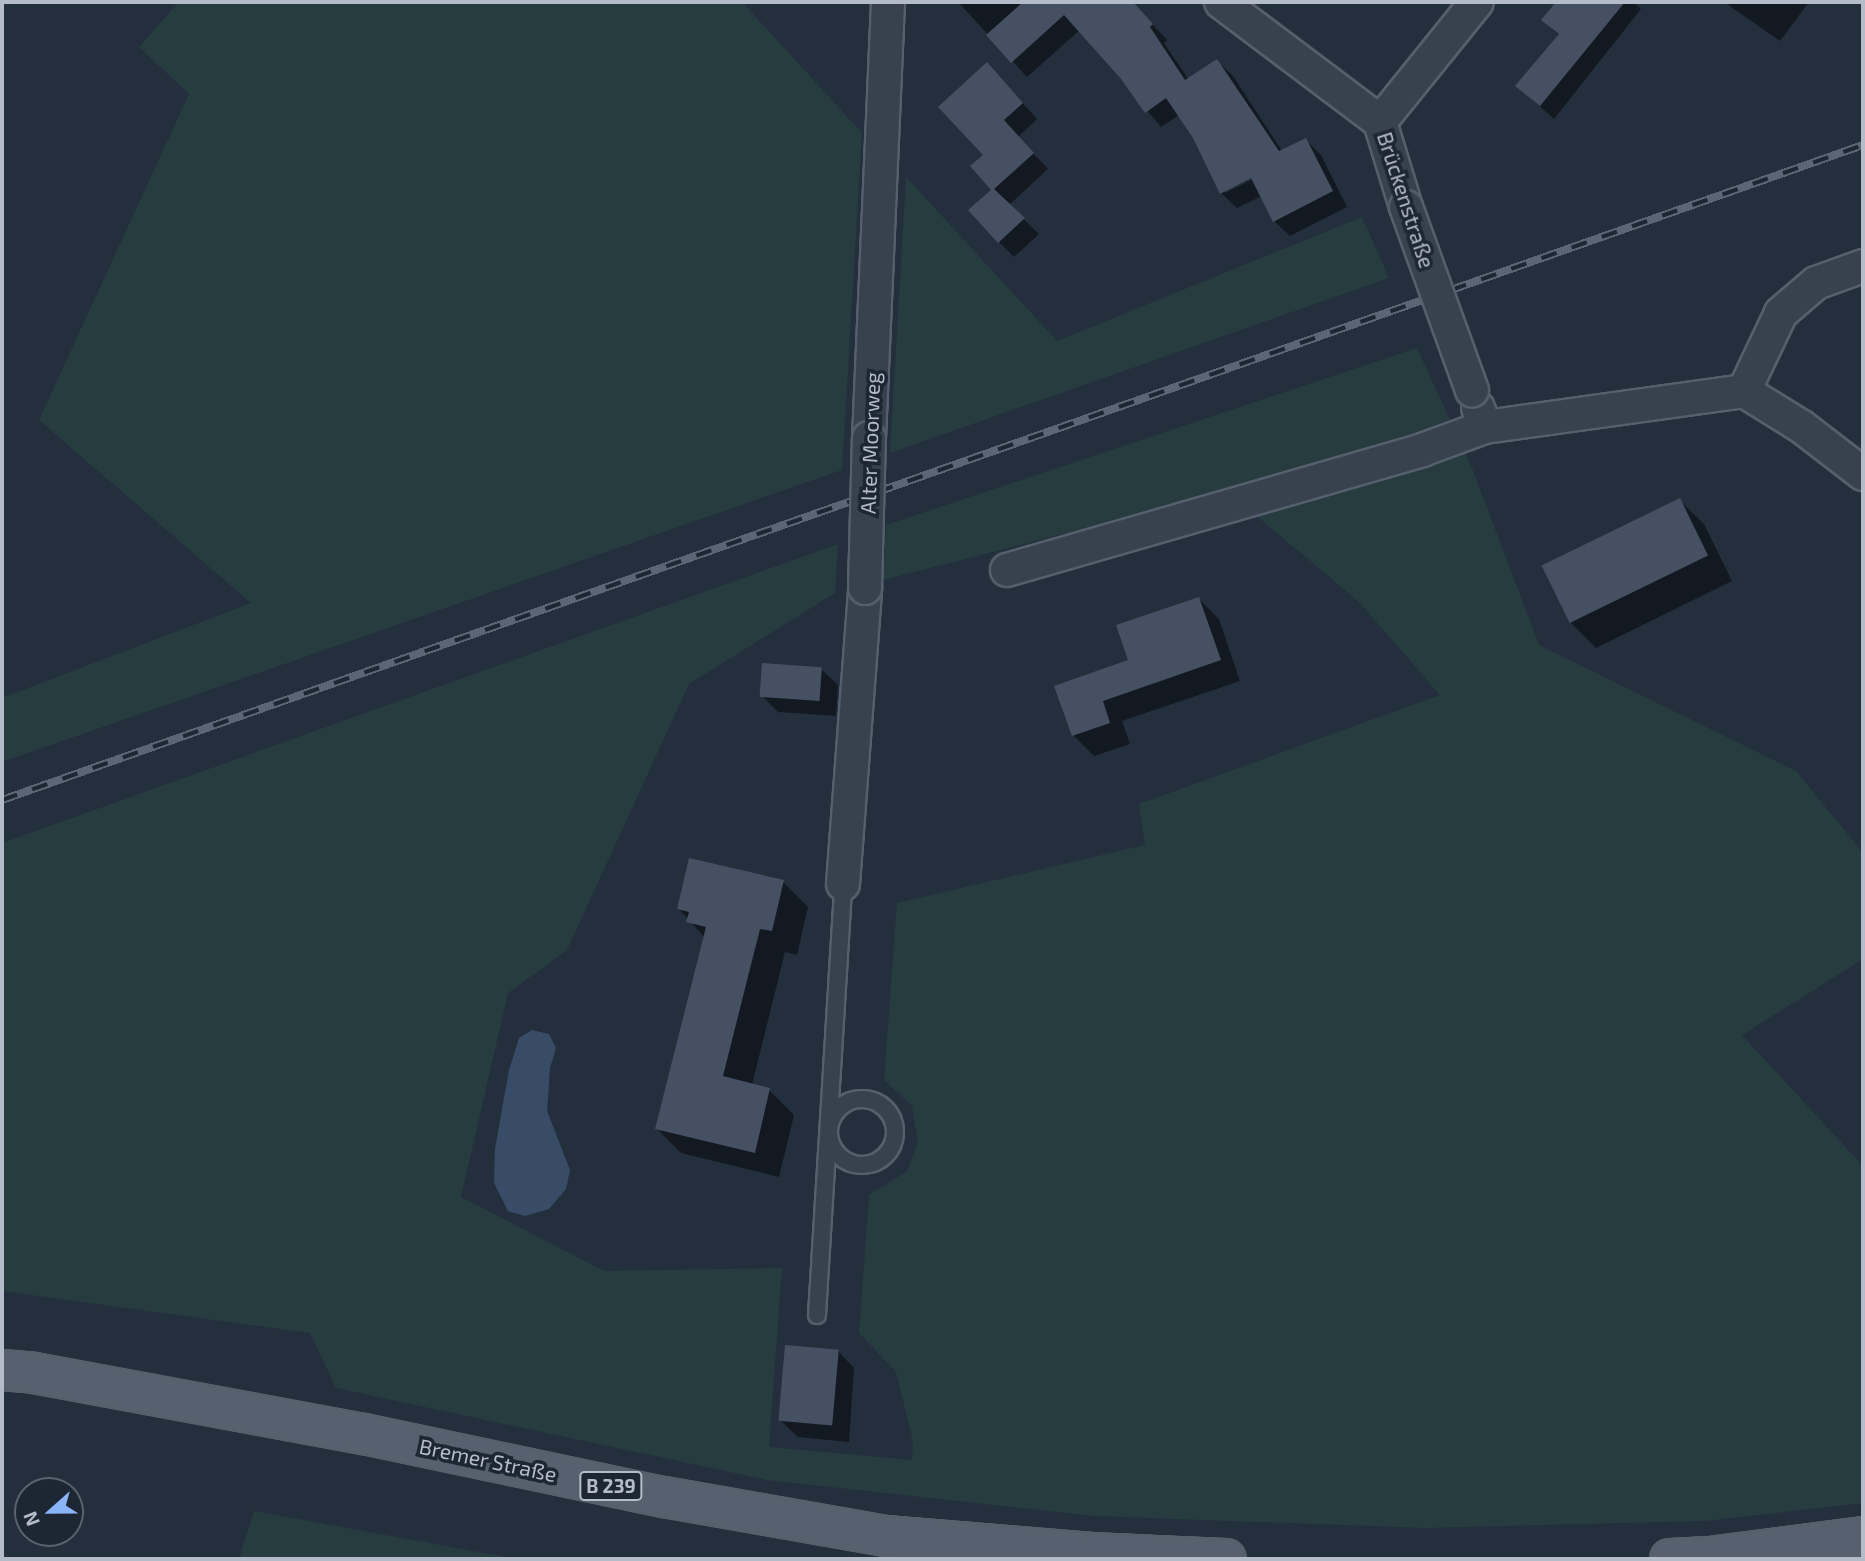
<!DOCTYPE html>
<html>
<head>
<meta charset="utf-8">
<style>
	body { margin:0 }
	#map { position:relative; width:1865px; height:1561px; overflow:hidden; background:#242f3e; font-family:"Exo 2",sans-serif }
	div>[style] { position:absolute }
	[style*='--x'] { left:calc(var(--x)*1px); top:calc(var(--y)*1px); width:calc(var(--w)*1px); rotate:calc(var(--a)*1deg) }
	.green>* { inset:0; background:#263c3f }
	.water>* { inset:0; background:#394c67 }
	.shadow>* { inset:0; background:#0007 }
	.building>* { inset:0; background:#455162; transform-origin:0 0 }
	.roads { filter:drop-shadow(2px 0 #565f6c) drop-shadow(-2px 0 #565f6c) drop-shadow(0 2px #565f6c) drop-shadow(0 -2px #565f6c) }
	.lane>* { height:16px; margin:-8px; padding:0 8px; transform-origin:8px; border-radius:8px; background:#38414e }
	.lane>.ring { margin:-8px; padding:0; box-sizing:content-box; background:none; border:16px solid #38414e; border-radius:50% }
	.street>* { height:32px; margin:-16px; padding:0 16px; transform-origin:16px; border-radius:16px; background:#38414e }
	.primary>* { height:38px; margin:-19px; padding:0 19px; transform-origin:19px; border-radius:19px; background:#56606e }
	.rail>* { height:8px; margin-top:-4px; transform-origin:0; background:repeating-linear-gradient(90deg,#1d2633 0 16px,#5a6575 0 32px); box-sizing:border-box; border-block:2px solid #5a6575 }
	.bridges { filter:drop-shadow(2px 0 #565f6c) drop-shadow(-2px 0 #565f6c) drop-shadow(0 2px #565f6c) drop-shadow(0 -2px #565f6c) }
	.street-bridge>* { height:32px; margin:-16px; padding:0 16px; transform-origin:16px; border-radius:16px; background:#38414e }
	span { translate:-50% -50%; white-space:nowrap; text-align:center; line-height:1.15; -webkit-text-stroke:7px #1d2633; paint-order:stroke }
	.shield-label span { padding:2px 5px; background:#1d2633; border:2px solid; border-radius:5px; -webkit-text-stroke-width:0 }
	.shield-label { font-size:19px; color:#b4bcc9; font-weight:700 }
	.street-label { font-size:21px; color:#b4bcc9 }
	.frame { position:absolute; inset:0; border:4px solid #b4bcc9; pointer-events:none }
	.north { position:absolute; left:14px; top:1477px; width:70px; height:70px; box-sizing:border-box; background:#1d2633; border:2px solid #59626f; border-radius:50%; rotate:249deg; font-size:19px; font-weight:700; line-height:28px; text-align:center; color:#b4bcc9 }
	.north::after { content:''; display:block; margin:auto; width:24px; height:32px; background:#8ab4f8; clip-path:polygon(50% 0,100% 100%,50% 72%,0 100%) }
</style>
</head>
<body>
<div id="map">
	<div class="green">
		<i style="clip-path:polygon(179px 2px,742px 2px,862px 133px,842px 470px,2px 762px,2px 698px,251px 603px,39px 420px,189px 94px,139px 47px)"></i>
		<i style="clip-path:polygon(906px 177px,1057px 341px,1362px 217px,1389px 278px,890px 453px)"></i>
		<i style="clip-path:polygon(1417px 348px,1472px 468px,1539px 645px,1796px 771px,1863px 853px,1863px 959px,1742px 1035px,1863px 1166px,1863px 1503px,1705px 1521px,1426px 1528px,1094px 1516px,767px 1480px,336px 1388px,310px 1333px,2px 1291px,2px 843px,838px 544px,835px 593px,689px 684px,567px 950px,508px 993px,461px 1197px,604px 1271px,782px 1268px,769px 1447px,912px 1460px,913px 1441px,896px 1372px,859px 1333px,869px 1195px,907px 1171px,918px 1143px,912px 1106px,884px 1080px,897px 903px,1145px 845px,1139px 804px,1440px 695px,1358px 601px,1228px 492px,883px 580px,886px 525px)"></i>
		<i style="clip-path:polygon(254px 1511px,517px 1559px,239px 1559px)"></i>
	</div>
	<div class="water">
		<i style="clip-path:polygon(532px 1030px,549px 1034px,556px 1048px,550px 1068px,547px 1111px,570px 1170px,566px 1189px,549px 1209px,525px 1216px,508px 1211px,494px 1183px,495px 1149px,509px 1070px,519px 1038px)"></i>
	</div>
	<div class="shadow">
		<i style="clip-path:polygon(evenodd,958px 2px,1022px 2px,1021px 6px,1026px 2px,1132px 2px,1167px 40px,1164px 43px,1189px 80px,1217px 61px,1233px 76px,1282px 151px,1306px 140px,1321px 155px,1347px 207px,1290px 236px,1274px 221px,1262px 196px,1237px 208px,1221px 193px,1194px 137px,1179px 115px,1161px 127px,1080px 30px,1027px 77px,958px 2px,1258px 173px,1259px 176px,1225px 193px,1225px 189px,1258px 173px)"></i>
		<i style="clip-path:polygon(1558px 2px,1633px 2px,1641px 9px,1554px 119px,1517px 86px,1560px 36px,1543px 20px)"></i>
		<i style="clip-path:polygon(1724px 2px,1809px 2px,1780px 41px)"></i>
		<i style="clip-path:polygon(1002px 80px,1037px 119px,1018px 137px,1048px 169px,1009px 205px,1039px 234px,1014px 257px,999px 242px,993px 190px,985px 155px)"></i>
		<i style="clip-path:polygon(1679px 500px,1704px 524px,1732px 581px,1596px 648px,1571px 623px)"></i>
		<i style="clip-path:polygon(1199px 599px,1219px 619px,1240px 681px,1122px 721px,1130px 744px,1094px 756px,1073px 735px,1130px 661px)"></i>
		<i style="clip-path:polygon(821px 669px,838px 685px,836px 716px,778px 712px,762px 696px)"></i>
		<i style="clip-path:polygon(783px 882px,808px 907px,797px 955px,785px 952px,752px 1085px,769px 1090px,794px 1115px,779px 1177px,681px 1153px,657px 1129px,705px 938px,679px 909px)"></i>
		<i style="clip-path:polygon(838px 1351px,854px 1368px,849px 1442px,798px 1437px,781px 1421px)"></i>
	</div>
	<div class="building">
		<i style="clip-path:polygon(1023px 2px,1133px 2px,1153px 24px,1150px 27px,1185px 80px,1217px 59px,1279px 151px,1306px 138px,1333px 191px,1273px 222px,1251px 178px,1220px 194px,1193px 138px,1166px 98px,1145px 113px,1121px 79px,1064px 15px,1011px 63px,986px 35px)"></i>
		<i style="clip-path:polygon(1556px 2px,1625px 2px,1540px 106px,1515px 86px,1559px 34px,1541px 20px)"></i>
		<i style="clip-path:polygon(987px 62px,1023px 103px,1004px 120px,1034px 153px,994px 189px,1025px 218px,998px 243px,968px 210px,991px 190px,970px 166px,983px 155px,938px 107px)"></i>
		<i style="left:1680px;top:498px;width:64px;height:154px;rotate:64deg"></i>
		<i style="clip-path:polygon(1199px 597px,1221px 660px,1103px 701px,1110px 723px,1072px 736px,1054px 686px,1128px 660px,1116px 625px)"></i>
		<i style="left:762px;top:663px;width:60px;height:34px;rotate:4deg"></i>
		<i style="clip-path:polygon(689px 858px,784px 880px,772px 931px,760px 929px,723px 1076px,770px 1088px,755px 1153px,655px 1129px,706px 927px,686px 922px,689px 912px,677px 909px)"></i>
		<i style="left:785px;top:1345px;width:54px;height:76px;rotate:5deg"></i>
	</div>
	<div class="roads">
		<div class="lane">
			<i class="ring" style="left:829px;top:1099px;width:50px;height:50px"></i>
			<i style="--x:817;--y:1315;--w:432;--a:-86.5"></i>
		</div>
		<div class="street">
			<i style="--x:1221;--y:2;--w:199;--a:37"></i>
			<i style="--x:1380;--y:122;--w:89;--a:73"></i>
			<i style="--x:1380;--y:122;--w:154;--a:-51.1"></i>
			<i style="--x:1744;--y:391;--w:86;--a:-64.6"></i>
			<i style="--x:1781;--y:313;--w:46;--a:-40.6"></i>
			<i style="--x:1816;--y:283;--w:50;--a:-19.9"></i>
			<i style="--x:1478;--y:408;--w:20;--a:70"></i>
			<i style="--x:1485;--y:427;--w:261;--a:-7.9"></i>
			<i style="--x:1744;--y:391;--w:68;--a:31.8"></i>
			<i style="--x:1802;--y:427;--w:77;--a:37.6"></i>
			<i style="--x:869;--y:438;--w:436;--a:-87.5"></i>
			<i style="--x:1007;--y:570;--w:432;--a:-16.1"></i>
			<i style="--x:1422;--y:450;--w:67;--a:-20.1"></i>
			<i style="--x:843;--y:884;--w:297;--a:-85.7"></i>
		</div>
		<div class="primary">
			<i style="--x:2;--y:1370;--w:32;--a:5"></i>
			<i style="--x:34;--y:1373;--w:336;--a:10.5"></i>
			<i style="--x:364;--y:1434;--w:307;--a:11.9"></i>
			<i style="--x:664;--y:1497;--w:225;--a:10"></i>
			<i style="--x:886;--y:1536;--w:207;--a:4.7"></i>
			<i style="--x:1092;--y:1553;--w:134;--a:2.6"></i>
			<i style="--x:1670;--y:1559;--w:39;--a:-3"></i>
			<i style="--x:1709;--y:1557;--w:155;--a:-7.4"></i>
		</div>
	</div>
	<div class="rail">
		<i style="--x:2;--y:800;--w:1973;--a:-19.39"></i>
	</div>
	<div class="bridges">
		<div class="street-bridge">
			<i style="--x:1406;--y:207;--w:195;--a:70.2"></i>
			<i style="--x:865;--y:588;--w:150;--a:-88.5"></i>
		</div>
	</div>
	<div class="shield-label">
		<span style="left:611px;top:1486px">B 239</span>
	</div>
	<div class="street-label">
		<span style="left:1406px;top:200px;rotate:72deg">Brückenstraße</span>
		<span style="left:870px;top:443px;rotate:-88deg">Alter Moorweg</span>
		<span style="left:488px;top:1460px;rotate:12deg">Bremer Straße</span>
	</div>
	<div class="frame"></div>
	<div class="north">N</div>
</div>
</body>
</html>
